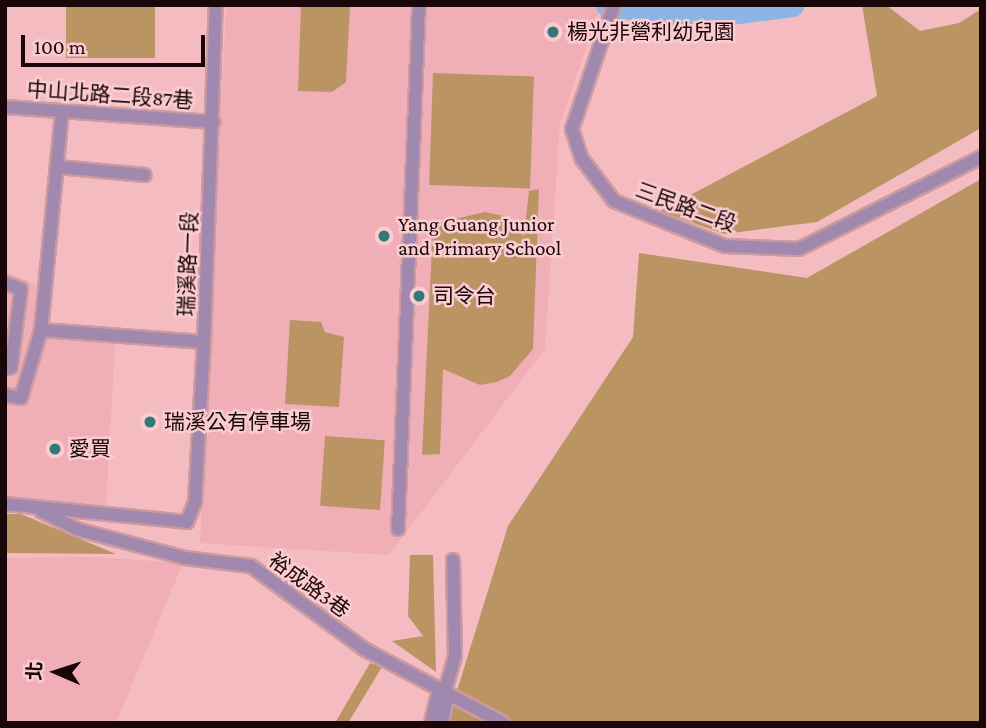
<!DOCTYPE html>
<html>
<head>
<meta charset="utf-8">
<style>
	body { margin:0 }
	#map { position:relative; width:986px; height:728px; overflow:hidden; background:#f4bcc1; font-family:"Crimson Pro","Noto Sans TC",serif }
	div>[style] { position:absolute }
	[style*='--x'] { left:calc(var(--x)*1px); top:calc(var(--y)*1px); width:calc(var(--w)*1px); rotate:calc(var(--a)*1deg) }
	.built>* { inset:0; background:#f0afb6 }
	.green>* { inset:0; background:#bb9464; transform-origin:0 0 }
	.river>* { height:23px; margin:-11.5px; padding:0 11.5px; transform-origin:11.5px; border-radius:11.5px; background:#8bb5e4 }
	.roads { filter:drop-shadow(2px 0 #cc9ba0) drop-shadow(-2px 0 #cc9ba0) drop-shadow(0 2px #cc9ba0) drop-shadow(0 -2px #cc9ba0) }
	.minor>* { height:12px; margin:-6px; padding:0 6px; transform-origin:6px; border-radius:6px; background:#a088af }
	.dots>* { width:19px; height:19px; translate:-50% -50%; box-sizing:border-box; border:4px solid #faccd0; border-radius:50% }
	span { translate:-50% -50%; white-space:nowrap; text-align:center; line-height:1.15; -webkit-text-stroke:5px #faccd0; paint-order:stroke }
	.poi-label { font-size:21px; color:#180609 }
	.left { translate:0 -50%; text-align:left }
	.street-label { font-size:21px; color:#180609 }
	.frame { position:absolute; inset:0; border:7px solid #180609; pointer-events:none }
	.north { position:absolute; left:21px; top:637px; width:70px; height:70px; -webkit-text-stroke:5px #faccd0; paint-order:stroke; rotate:273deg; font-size:19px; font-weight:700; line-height:28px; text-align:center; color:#180609 }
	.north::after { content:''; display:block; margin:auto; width:24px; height:32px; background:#180609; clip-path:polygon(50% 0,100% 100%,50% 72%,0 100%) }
	.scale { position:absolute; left:21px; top:35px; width:184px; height:32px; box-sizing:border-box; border:4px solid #180609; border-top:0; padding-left:9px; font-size:21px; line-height:24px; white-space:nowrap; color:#180609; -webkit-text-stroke:5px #faccd0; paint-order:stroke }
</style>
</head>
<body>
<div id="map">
	<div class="built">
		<i style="clip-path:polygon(226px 5px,601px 5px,560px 123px,545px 349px,389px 555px,200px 543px)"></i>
		<i style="clip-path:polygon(5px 271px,36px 285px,33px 335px,115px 343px,106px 507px,5px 498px)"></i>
		<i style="clip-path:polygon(96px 557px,183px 563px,116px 723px,5px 723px,5px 558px)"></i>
	</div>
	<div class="green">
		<i style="left:66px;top:5px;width:89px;height:53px"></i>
		<i style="clip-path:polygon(301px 5px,350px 5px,346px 82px,332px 92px,298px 91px)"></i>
		<i style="clip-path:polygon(862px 5px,886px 5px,920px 31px,959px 23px,981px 9px,981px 128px,817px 222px,724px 234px,660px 211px,877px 96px)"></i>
		<i style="left:433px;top:73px;width:101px;height:112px;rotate:2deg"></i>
		<i style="clip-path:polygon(981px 179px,981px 723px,447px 723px,508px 526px,633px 337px,639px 253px,807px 278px)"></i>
		<i style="clip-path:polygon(539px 189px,533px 349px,510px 376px,497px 382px,480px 385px,443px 369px,440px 454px,422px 455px,433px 224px,485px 212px,503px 216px,524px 236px,529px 191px)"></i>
		<i style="clip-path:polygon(290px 320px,321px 322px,325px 332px,344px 337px,339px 407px,285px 404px)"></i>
		<i style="left:325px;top:436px;width:60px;height:70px;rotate:4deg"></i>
		<i style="clip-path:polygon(5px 514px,21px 514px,116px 554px,5px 553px)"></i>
		<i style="clip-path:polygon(410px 555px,433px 555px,436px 672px,392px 641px,423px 636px,408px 616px)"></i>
		<i style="clip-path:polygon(370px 663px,382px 667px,348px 723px,335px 723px)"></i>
	</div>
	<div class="river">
		<i style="--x:607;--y:5;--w:95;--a:7.3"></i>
		<i style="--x:701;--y:17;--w:92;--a:-7.5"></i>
	</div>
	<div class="roads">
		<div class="minor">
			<i style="--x:614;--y:5;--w:131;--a:108.7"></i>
			<i style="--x:572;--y:129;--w:32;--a:72"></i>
			<i style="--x:582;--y:159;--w:53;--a:52.7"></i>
			<i style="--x:614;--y:201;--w:120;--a:22.1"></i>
			<i style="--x:725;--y:246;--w:74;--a:2.3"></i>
			<i style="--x:799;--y:249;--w:204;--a:-26.8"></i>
			<i style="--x:5;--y:107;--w:209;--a:4.1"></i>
			<i style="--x:58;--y:167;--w:87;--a:5.3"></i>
			<i style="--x:5;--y:283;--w:17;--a:21"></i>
			<i style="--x:21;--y:289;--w:79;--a:97.3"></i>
			<i style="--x:11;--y:367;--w:6;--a:162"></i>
			<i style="--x:41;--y:330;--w:163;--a:4.2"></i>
			<i style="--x:5;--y:395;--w:16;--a:11"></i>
			<i style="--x:21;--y:398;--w:71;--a:-73.6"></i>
			<i style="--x:41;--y:330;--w:218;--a:-84.5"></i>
			<i style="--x:5;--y:504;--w:183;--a:5.6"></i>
			<i style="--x:187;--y:522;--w:22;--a:-68"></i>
			<i style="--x:195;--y:502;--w:160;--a:-86.8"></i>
			<i style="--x:204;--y:342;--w:337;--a:-88"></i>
			<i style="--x:41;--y:511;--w:39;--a:27"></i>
			<i style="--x:76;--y:529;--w:113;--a:14.9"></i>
			<i style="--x:185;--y:558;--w:66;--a:6.9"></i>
			<i style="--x:251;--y:566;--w:140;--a:36.3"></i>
			<i style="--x:364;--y:649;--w:157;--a:28"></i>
			<i style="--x:398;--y:529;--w:524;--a:-87.71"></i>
			<i style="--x:445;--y:691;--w:35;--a:-74"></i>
			<i style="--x:455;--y:657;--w:97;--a:-91.2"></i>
			<i style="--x:431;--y:723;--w:36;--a:-77"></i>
			<i style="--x:442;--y:723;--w:31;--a:-79"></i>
		</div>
	</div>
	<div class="dots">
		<i style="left:553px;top:32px;background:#307977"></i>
		<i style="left:384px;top:236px;background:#307977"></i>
		<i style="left:419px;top:296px;background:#307977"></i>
		<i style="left:150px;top:422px;background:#307977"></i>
		<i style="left:55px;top:449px;background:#307977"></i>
	</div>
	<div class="poi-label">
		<span class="left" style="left:567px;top:32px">楊光非營利幼兒園</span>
		<span class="left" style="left:398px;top:236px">Yang Guang Junior<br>and Primary School</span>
		<span class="left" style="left:433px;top:296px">司令台</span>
		<span class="left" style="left:164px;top:422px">瑞溪公有停車場</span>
		<span class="left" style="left:69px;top:449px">愛買</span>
	</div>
	<div class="street-label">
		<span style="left:110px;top:95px;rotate:4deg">中山北路二段87巷</span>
		<span style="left:686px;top:207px;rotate:20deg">三民路二段</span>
		<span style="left:188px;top:264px;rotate:-88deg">瑞溪路一段</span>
		<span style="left:309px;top:585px;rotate:36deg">裕成路3巷</span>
	</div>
	<div class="frame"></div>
	<div class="north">北</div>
	<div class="scale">100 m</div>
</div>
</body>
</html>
